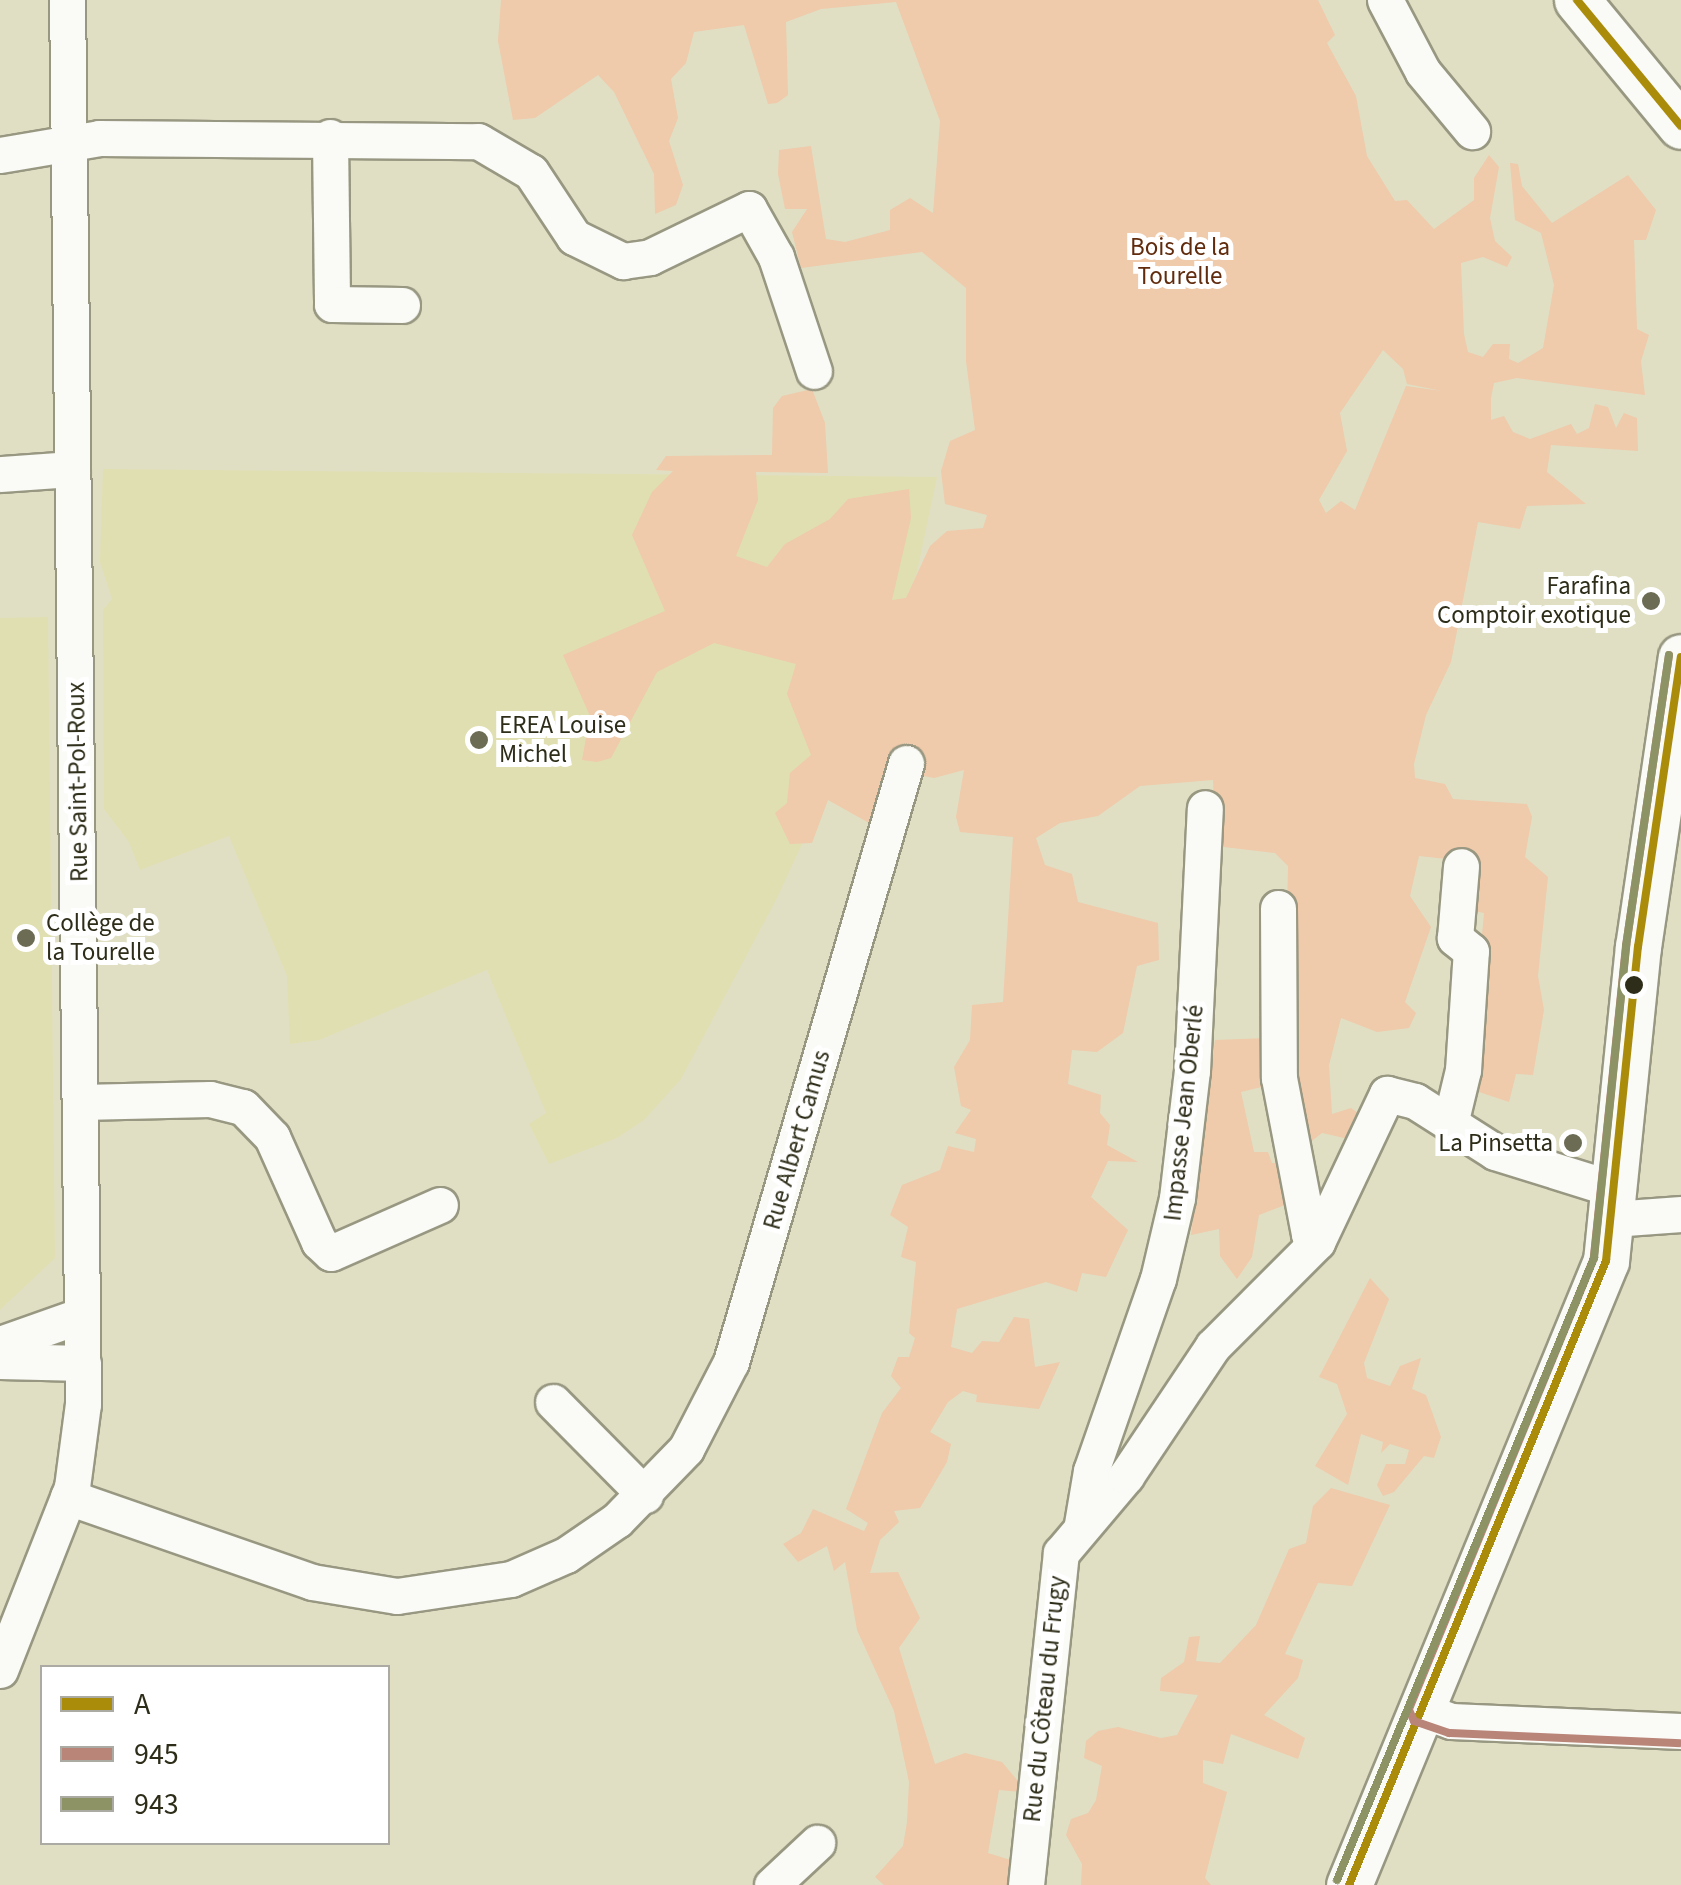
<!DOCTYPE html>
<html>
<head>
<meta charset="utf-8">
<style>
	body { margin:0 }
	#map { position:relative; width:1681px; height:1885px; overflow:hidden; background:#e0dfc3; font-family:"Source Sans 3",sans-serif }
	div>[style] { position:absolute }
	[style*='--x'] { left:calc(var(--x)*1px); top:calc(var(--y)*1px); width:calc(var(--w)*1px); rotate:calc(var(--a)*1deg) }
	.built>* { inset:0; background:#e0dfb1 }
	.green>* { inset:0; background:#efcaab }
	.roads { filter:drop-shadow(2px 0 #989882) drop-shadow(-2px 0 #989882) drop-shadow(0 2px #989882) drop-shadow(0 -2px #989882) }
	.minor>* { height:35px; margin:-17.5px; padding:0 17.5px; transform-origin:17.5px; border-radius:17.5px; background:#fafaf6 }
	.tertiary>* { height:45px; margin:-22.5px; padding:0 22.5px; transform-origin:22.5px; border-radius:22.5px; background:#fafaf6 }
	.bus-1>* { height:8px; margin:-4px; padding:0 4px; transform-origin:4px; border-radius:4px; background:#ab8c0a }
	.bus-2>* { height:8px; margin:-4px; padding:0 4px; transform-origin:4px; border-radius:4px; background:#ba8579 }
	.bus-3>* { height:8px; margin:-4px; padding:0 4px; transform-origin:4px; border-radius:4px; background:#8e9366 }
	.dots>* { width:28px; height:28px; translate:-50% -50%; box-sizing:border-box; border:5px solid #fff; border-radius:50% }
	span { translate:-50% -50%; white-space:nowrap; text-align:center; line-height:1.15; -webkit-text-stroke:10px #fff; paint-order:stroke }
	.park-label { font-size:25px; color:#612c0e }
	.poi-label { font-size:25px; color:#2e2d19 }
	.right { translate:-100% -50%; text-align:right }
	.left { translate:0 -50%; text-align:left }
	.street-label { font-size:25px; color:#2e2d19 }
	.legend { position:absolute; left:40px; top:1665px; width:350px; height:180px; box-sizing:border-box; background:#fff; border:2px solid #ababa3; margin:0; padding:12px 18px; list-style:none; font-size:30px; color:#2e2d19 }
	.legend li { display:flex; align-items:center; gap:20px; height:50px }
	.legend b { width:50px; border:2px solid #ababa3 }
</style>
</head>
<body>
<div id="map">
	<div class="built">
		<i style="clip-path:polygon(103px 469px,937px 477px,917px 572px,861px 717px,777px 898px,681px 1079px,644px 1120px,617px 1138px,549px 1164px,529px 1124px,546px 1113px,487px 970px,319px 1040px,290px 1044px,287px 976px,229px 836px,140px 870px,129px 842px,104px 809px,103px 610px,112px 599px,100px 562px)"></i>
		<i style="clip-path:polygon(48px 617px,55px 1258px,0 1310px,0 618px)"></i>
	</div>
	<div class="green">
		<i style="clip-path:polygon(evenodd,501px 0,1318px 0,1335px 35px,1327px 43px,1356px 96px,1367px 156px,1395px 201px,1407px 200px,1434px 229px,1474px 200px,1474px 178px,1489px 155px,1499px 167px,1490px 218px,1495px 241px,1512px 257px,1507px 267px,1483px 257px,1461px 263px,1464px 334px,1468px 352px,1483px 357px,1493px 344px,1510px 344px,1509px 359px,1518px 363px,1543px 348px,1554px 285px,1541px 233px,1515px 220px,1510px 163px,1518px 164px,1522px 186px,1552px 223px,1628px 175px,1656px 210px,1646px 240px,1634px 240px,1637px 329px,1649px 335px,1641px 361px,1645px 395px,1517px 378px,1494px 383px,1491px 398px,1491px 420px,1504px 416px,1513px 432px,1530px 439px,1571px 424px,1577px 434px,1589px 428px,1595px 404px,1608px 407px,1616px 428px,1624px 413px,1637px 418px,1638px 451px,1551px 445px,1547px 472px,1586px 504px,1527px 506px,1520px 529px,1478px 522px,1451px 662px,1426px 715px,1414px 764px,1415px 778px,1445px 784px,1453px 799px,1527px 804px,1532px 817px,1525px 857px,1548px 877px,1538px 976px,1544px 1010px,1533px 1075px,1516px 1074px,1509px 1102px,1479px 1092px,1470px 1068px,1484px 913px,1465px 909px,1465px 861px,1419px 856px,1410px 896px,1431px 927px,1405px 1002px,1416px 1013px,1409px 1028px,1377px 1032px,1341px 1018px,1329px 1065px,1332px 1114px,1351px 1108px,1358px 1113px,1353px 1140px,1322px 1133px,1305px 1146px,1282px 1082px,1241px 1092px,1254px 1152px,1268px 1152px,1272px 1163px,1287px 1163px,1298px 1200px,1259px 1215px,1252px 1257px,1237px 1279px,1220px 1256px,1219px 1229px,1191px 1235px,1215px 1040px,1267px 1038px,1285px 1015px,1288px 866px,1275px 853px,1224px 847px,1215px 838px,1213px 780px,1140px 786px,1098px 816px,1060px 823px,1036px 838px,1045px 865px,1072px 874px,1078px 902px,1158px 923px,1159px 960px,1137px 966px,1123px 1033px,1097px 1052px,1072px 1050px,1068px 1084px,1101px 1095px,1100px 1113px,1110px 1125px,1107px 1145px,1138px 1162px,1108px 1161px,1091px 1197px,1128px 1230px,1106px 1277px,1082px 1273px,1077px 1292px,1046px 1282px,957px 1309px,951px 1347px,972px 1353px,982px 1341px,999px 1342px,1014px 1317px,1029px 1319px,1035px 1367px,1060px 1362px,1039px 1409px,976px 1402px,977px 1395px,963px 1391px,948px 1402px,930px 1432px,951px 1444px,947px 1462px,920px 1508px,894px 1511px,899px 1522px,880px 1540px,870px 1573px,898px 1572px,920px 1618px,899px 1648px,935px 1764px,965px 1753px,1002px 1762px,1017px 1780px,1021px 1792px,999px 1790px,988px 1853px,1017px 1862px,1015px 1885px,884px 1885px,875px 1877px,903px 1846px,907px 1822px,909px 1782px,894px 1711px,857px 1630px,845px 1562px,834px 1571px,827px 1546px,798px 1562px,783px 1544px,801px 1533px,813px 1509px,864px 1531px,868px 1523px,846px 1509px,882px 1413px,901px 1388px,891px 1376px,898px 1357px,909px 1357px,915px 1338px,909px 1333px,916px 1262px,901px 1257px,908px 1227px,890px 1215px,902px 1185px,940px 1170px,948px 1146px,974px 1152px,976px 1139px,955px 1133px,971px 1110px,961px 1106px,954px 1067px,970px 1040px,972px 1005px,1003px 1002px,1013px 837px,960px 832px,956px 817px,964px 770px,934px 778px,904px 772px,878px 828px,828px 800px,812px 843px,790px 844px,775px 813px,787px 803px,790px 773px,811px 755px,787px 694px,796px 664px,714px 643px,657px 672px,611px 758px,597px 762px,582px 760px,590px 716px,563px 655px,665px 611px,632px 535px,652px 492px,673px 471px,656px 470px,666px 456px,772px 455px,773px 408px,782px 396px,812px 389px,825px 423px,828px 473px,756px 472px,758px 500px,736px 556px,767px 567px,785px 544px,830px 519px,848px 499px,909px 489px,911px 518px,892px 600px,906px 598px,930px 546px,947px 531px,983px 528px,987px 515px,945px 504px,941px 471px,950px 441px,975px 430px,966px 361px,966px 288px,922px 252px,801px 268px,792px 232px,807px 209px,785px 209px,778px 174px,779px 150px,811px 146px,826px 239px,845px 242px,890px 230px,890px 210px,910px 198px,933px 213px,940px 121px,896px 2px,821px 9px,786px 22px,788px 95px,777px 103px,768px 104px,744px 25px,694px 32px,686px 63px,671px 79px,678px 118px,669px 141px,683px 185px,676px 205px,655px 214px,654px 174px,614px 92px,598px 75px,535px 118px,513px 120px,498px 41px,501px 0,1383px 350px,1403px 369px,1407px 384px,1442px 391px,1406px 386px,1355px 510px,1341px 501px,1326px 513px,1319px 500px,1347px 451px,1340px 413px,1383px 350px)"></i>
		<i style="clip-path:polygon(1370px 1278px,1389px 1299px,1364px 1363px,1367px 1378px,1390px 1386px,1400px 1366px,1421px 1358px,1412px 1389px,1426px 1395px,1441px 1437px,1434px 1458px,1424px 1456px,1394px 1492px,1383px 1496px,1377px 1485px,1386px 1464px,1405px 1464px,1409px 1450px,1390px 1444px,1381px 1453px,1383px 1442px,1361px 1434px,1348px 1485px,1315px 1466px,1347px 1414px,1337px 1384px,1319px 1377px)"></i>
		<i style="clip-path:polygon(1331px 1488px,1390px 1505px,1352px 1586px,1318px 1583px,1285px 1654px,1303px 1660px,1298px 1678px,1264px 1715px,1305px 1738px,1298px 1759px,1231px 1734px,1223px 1764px,1203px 1760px,1203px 1783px,1227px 1792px,1205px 1878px,1211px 1885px,1081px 1885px,1082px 1864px,1066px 1835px,1071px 1819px,1088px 1813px,1096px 1800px,1102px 1766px,1084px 1758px,1086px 1741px,1098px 1731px,1118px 1727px,1161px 1738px,1177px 1735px,1198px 1695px,1160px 1691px,1161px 1678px,1184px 1662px,1189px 1637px,1200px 1636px,1196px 1661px,1220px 1663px,1256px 1625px,1289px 1549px,1306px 1543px,1313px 1506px)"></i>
	</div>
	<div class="roads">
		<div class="minor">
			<i style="--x:1385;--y:0;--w:81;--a:62.2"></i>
			<i style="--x:1423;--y:72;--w:77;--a:50.3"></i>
			<i style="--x:330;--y:137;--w:167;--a:89.3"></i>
			<i style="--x:332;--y:304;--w:70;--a:0.8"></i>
			<i style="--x:0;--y:155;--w:100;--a:-9.7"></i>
			<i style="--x:99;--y:138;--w:379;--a:0.5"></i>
			<i style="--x:478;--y:141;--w:61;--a:30.3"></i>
			<i style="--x:531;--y:172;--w:78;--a:56.5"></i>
			<i style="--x:574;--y:237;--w:55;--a:26.1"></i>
			<i style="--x:623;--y:261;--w:27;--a:-8"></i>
			<i style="--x:650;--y:257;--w:110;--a:-25.9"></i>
			<i style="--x:749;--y:209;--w:55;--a:60.6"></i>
			<i style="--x:776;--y:257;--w:120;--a:71.6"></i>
			<i style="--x:0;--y:474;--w:72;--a:-4"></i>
			<i style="--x:1278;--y:908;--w:170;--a:89.7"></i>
			<i style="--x:1279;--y:1078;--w:159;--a:79.1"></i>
			<i style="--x:1309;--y:1234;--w:11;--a:45"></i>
			<i style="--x:81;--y:1102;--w:129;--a:-1.3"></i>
			<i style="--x:210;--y:1099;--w:34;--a:14"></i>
			<i style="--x:243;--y:1107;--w:42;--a:46"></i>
			<i style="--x:272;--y:1137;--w:115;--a:65.9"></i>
			<i style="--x:319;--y:1242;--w:16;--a:43"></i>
			<i style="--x:331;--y:1253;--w:119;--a:-23.8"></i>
			<i style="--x:1450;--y:1124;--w:56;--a:-76.5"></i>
			<i style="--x:1463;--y:1070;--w:119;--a:-86.2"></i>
			<i style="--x:1471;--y:951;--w:21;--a:-141"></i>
			<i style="--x:1455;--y:938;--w:72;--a:-85.2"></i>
			<i style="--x:1612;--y:1219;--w:69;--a:-4.1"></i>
			<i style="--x:0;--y:1344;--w:87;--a:-19.5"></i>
			<i style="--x:0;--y:1361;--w:83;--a:1.4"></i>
			<i style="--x:553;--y:1402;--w:131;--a:45.3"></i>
			<i style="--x:68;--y:1497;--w:258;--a:19.2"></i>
			<i style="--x:312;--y:1582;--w:86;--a:9.4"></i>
			<i style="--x:397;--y:1596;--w:115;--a:-8.5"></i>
			<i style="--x:511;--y:1579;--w:60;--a:-23.6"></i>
			<i style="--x:566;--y:1555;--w:62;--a:-34.5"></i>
			<i style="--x:617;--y:1520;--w:99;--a:-45.8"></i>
			<i style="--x:686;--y:1449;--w:98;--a:-62.7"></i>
			<i style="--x:731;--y:1362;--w:624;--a:-73.71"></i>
			<i style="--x:1082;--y:1524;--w:54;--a:-80.4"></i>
			<i style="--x:1091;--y:1471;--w:203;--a:-70.8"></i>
			<i style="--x:1158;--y:1279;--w:83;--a:-76.8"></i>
			<i style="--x:1177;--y:1198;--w:128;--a:-83.3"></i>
			<i style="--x:1192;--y:1071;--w:263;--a:-87.2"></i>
			<i style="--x:0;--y:1670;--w:197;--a:-68.5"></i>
			<i style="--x:72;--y:1487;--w:84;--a:-82.5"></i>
			<i style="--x:83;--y:1404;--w:1404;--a:-90.65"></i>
			<i style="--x:1421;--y:1710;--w:32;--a:20"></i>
			<i style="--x:1451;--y:1721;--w:230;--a:2.5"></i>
			<i style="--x:772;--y:1885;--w:62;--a:-43"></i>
			<i style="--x:1026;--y:1885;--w:334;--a:-84"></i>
			<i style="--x:1061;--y:1553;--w:101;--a:-49.8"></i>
			<i style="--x:1126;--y:1476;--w:156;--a:-56.2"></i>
			<i style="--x:1213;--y:1346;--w:147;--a:-45"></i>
			<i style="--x:1317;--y:1242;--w:164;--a:-64.7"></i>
			<i style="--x:1387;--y:1094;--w:29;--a:14"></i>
			<i style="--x:1415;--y:1101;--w:95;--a:32.5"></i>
			<i style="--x:1495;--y:1152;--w:125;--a:17.3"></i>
		</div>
		<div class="tertiary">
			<i style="--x:1577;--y:0;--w:163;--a:50.5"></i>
			<i style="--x:1349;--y:1885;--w:675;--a:-67.62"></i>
			<i style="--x:1606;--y:1261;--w:316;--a:-84.2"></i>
			<i style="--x:1638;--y:947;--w:293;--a:-81.6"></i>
		</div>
	</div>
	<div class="bus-1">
		<i style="--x:1577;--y:0;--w:163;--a:50.5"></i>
		<i style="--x:1349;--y:1885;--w:675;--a:-67.62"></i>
		<i style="--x:1606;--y:1261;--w:316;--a:-84.2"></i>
		<i style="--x:1638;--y:947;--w:293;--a:-81.6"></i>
	</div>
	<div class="bus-2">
		<i style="--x:1669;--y:655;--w:294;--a:98.4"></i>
		<i style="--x:1626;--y:946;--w:314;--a:95.9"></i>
		<i style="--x:1594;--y:1258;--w:488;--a:112.3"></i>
		<i style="--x:1409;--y:1710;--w:12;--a:66"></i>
		<i style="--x:1414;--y:1721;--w:37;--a:19"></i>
		<i style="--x:1449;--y:1733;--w:231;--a:2.5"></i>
	</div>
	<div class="bus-3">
		<i style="--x:1337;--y:1880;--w:673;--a:-67.55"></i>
		<i style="--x:1594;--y:1258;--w:314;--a:-84.1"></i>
		<i style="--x:1626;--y:946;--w:294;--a:-81.6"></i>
	</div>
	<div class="dots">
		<i style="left:1651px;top:601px;background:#6c6b54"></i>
		<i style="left:479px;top:740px;background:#6c6b54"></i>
		<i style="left:26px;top:938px;background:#6c6b54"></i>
		<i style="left:1634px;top:985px;background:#2e2d19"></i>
		<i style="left:1573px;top:1143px;background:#6c6b54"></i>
	</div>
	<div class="park-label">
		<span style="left:1180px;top:262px">Bois de la<br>Tourelle</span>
	</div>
	<div class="poi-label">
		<span class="right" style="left:1631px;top:601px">Farafina<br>Comptoir exotique</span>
		<span class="left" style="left:499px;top:740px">EREA Louise<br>Michel</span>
		<span class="left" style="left:46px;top:938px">Collège de<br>la Tourelle</span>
		<span class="right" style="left:1553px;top:1143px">La Pinsetta</span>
	</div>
	<div class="street-label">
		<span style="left:78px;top:782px;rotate:-91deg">Rue Saint-Pol-Roux</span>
		<span style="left:1184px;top:1113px;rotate:-84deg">Impasse Jean Oberlé</span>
		<span style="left:797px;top:1140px;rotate:-74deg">Rue Albert Camus</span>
		<span style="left:1045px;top:1699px;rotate:-84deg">Rue du Côteau du Frugy</span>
	</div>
	<ul class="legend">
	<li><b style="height:12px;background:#ab8c0a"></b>A</li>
	<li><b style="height:12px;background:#ba8579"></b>945</li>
	<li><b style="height:12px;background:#8e9366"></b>943</li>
	</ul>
</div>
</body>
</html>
